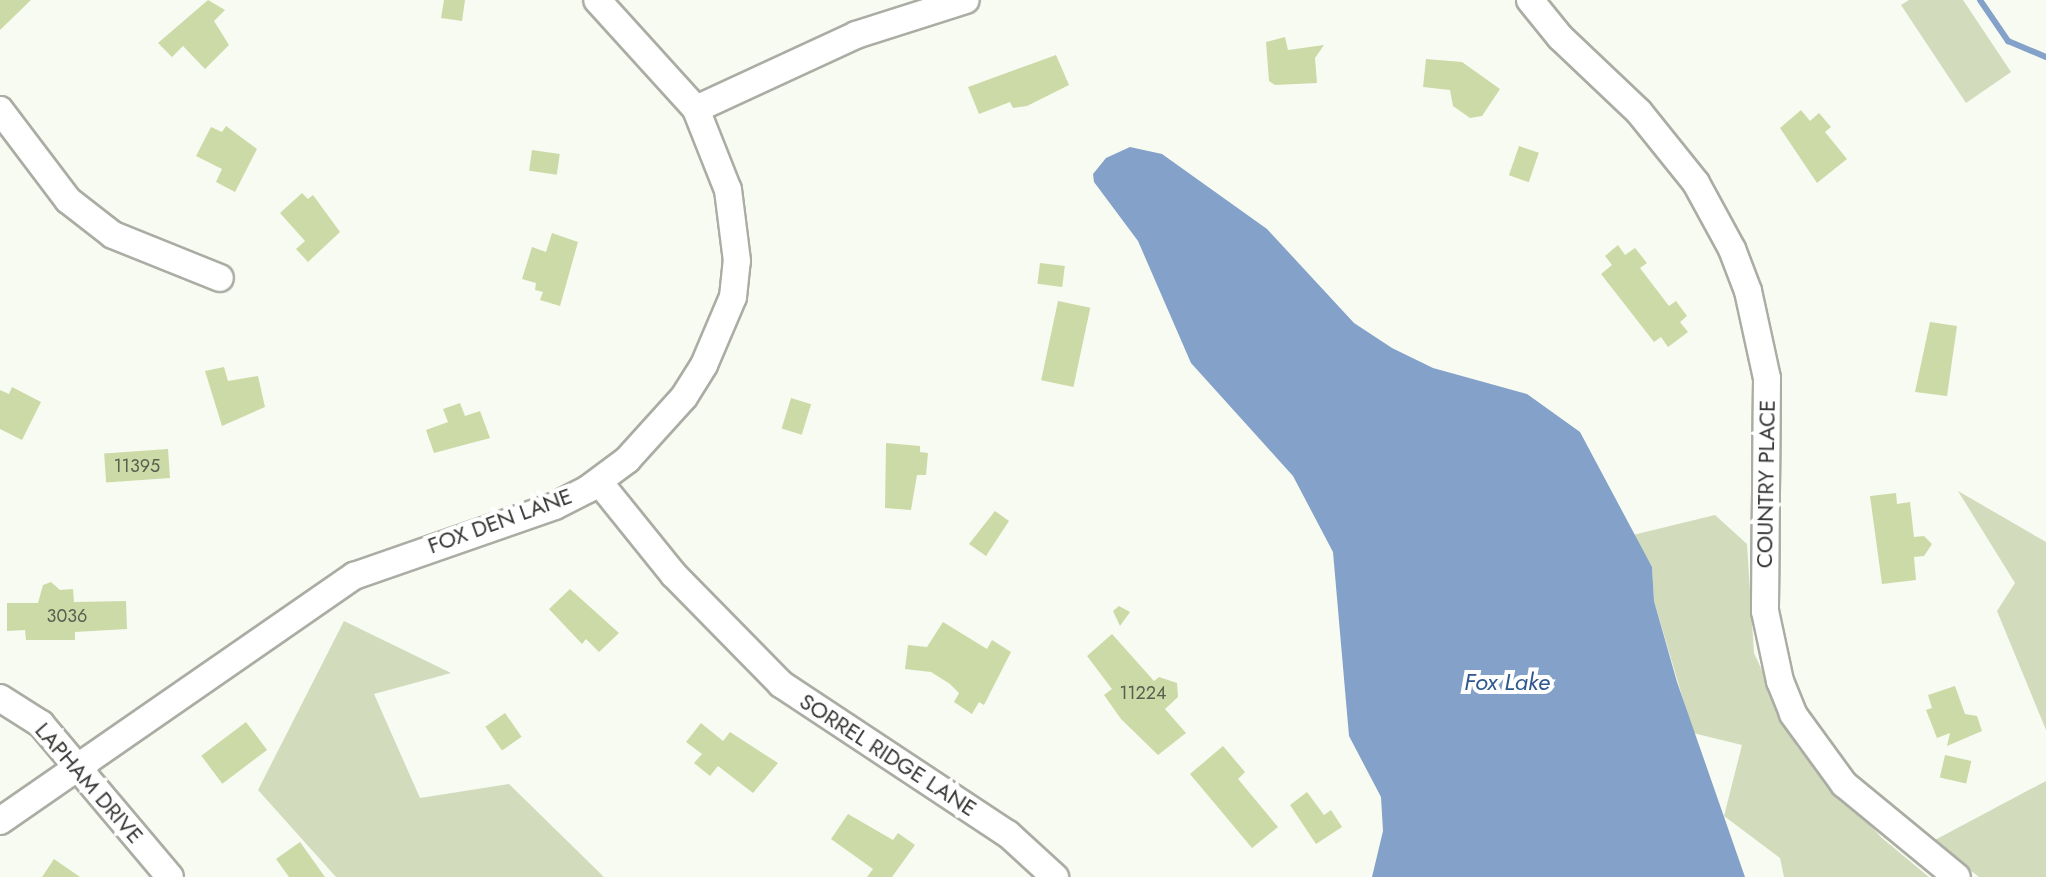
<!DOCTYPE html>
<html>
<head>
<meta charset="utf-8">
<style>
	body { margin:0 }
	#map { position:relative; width:2046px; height:877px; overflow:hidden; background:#f8fbf1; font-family:Jost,sans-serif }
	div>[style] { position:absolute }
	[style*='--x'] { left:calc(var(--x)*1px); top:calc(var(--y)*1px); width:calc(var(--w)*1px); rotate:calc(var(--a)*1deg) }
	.green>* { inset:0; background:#d2dbbc }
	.water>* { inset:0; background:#83a1c9 }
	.stream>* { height:6px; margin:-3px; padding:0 3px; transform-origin:3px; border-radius:3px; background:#83a1c9 }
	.building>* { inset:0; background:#ccdaa7; transform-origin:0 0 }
	.roads { filter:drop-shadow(2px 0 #abada4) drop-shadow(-2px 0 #abada4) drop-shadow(0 2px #abada4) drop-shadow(0 -2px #abada4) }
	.minor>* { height:26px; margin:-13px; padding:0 13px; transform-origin:13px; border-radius:13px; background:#fff }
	span { translate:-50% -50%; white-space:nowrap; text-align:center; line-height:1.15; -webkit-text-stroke:8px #fff; paint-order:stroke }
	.number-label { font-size:18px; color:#5b5f50 }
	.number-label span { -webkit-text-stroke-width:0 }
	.street-label { font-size:22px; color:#353633 }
	.water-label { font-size:24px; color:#30588e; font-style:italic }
</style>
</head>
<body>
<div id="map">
	<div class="green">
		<i style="clip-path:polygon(1909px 0,1963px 0,2011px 72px,1966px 103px,1901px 5px)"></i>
		<i style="clip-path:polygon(1958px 491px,2046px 542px,2046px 730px,1997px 611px,2015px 583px)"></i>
		<i style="clip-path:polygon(1715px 515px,1747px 544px,1754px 653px,1797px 747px,1882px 838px,1929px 877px,1784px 877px,1780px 858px,1724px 816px,1742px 745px,1693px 733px,1654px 601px,1652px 567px,1633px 535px)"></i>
		<i style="clip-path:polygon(344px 621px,451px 673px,374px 694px,420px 798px,509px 784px,604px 877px,336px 877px,258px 790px)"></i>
		<i style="clip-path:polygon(2046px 781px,2046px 877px,1979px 877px,1933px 841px)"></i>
	</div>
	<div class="water">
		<i style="clip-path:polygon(1130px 147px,1162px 154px,1267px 229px,1354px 323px,1392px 348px,1433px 368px,1527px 394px,1580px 432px,1652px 567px,1654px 601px,1677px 682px,1745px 877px,1372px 877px,1383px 831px,1381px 797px,1349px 736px,1333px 552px,1293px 476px,1191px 363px,1138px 241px,1094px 182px,1093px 174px,1106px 158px)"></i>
	</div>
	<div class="stream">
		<i style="--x:1980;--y:0;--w:50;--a:55.7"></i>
		<i style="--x:2008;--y:41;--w:41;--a:22.8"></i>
	</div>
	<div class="building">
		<i style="clip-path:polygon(0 0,31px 0,0 30px)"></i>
		<i style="clip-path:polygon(208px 0,225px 10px,214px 21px,229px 45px,205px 69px,183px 46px,172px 57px,158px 43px)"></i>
		<i style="clip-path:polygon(444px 0,465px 0,462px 21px,441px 18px)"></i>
		<i style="clip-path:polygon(1285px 37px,1288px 50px,1324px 45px,1315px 58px,1317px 83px,1275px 85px,1269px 81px,1266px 42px)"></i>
		<i style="clip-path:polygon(1056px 55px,1069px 85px,1027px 106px,1013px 108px,1010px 102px,979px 114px,968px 87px)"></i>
		<i style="clip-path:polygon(1426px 59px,1462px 62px,1500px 89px,1482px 116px,1470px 118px,1453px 106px,1450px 90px,1423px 87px)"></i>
		<i style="clip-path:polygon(1801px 110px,1810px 121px,1819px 113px,1831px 127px,1825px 132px,1847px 159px,1817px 183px,1780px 128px)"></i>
		<i style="clip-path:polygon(226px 126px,257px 149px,235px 192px,216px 182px,222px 169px,196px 156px,211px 127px,222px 132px)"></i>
		<i style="left:1519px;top:146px;width:21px;height:31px;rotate:19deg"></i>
		<i style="left:532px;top:150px;width:28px;height:21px;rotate:8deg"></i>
		<i style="clip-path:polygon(302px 193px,308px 199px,313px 195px,340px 232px,308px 262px,296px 249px,305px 241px,280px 213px)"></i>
		<i style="clip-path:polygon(552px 233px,578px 242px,560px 306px,540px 300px,543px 292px,535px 290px,536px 283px,522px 279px,532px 247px,546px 252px)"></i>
		<i style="clip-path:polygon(1618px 245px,1625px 255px,1635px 248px,1647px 263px,1640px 268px,1669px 306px,1676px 301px,1687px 316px,1680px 322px,1688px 332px,1668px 347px,1661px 337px,1654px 342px,1601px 274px,1612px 265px,1605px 256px)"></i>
		<i style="left:1040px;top:263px;width:25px;height:21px;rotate:7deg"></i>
		<i style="left:1058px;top:301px;width:33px;height:81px;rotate:12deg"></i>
		<i style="clip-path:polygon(1930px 322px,1957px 326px,1947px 396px,1915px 392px)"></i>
		<i style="clip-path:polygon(224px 367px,228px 381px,258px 376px,265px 407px,222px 426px,205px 371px)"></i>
		<i style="clip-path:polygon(12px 387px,41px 402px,22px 440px,0 429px,0 390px,9px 394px)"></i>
		<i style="left:791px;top:398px;width:21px;height:32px;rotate:17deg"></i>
		<i style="clip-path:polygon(460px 403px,465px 416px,480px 411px,490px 438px,434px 453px,426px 430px,448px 422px,443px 409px)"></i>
		<i style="clip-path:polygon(886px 443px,920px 446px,920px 452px,928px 453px,926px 475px,917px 475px,911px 510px,885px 508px)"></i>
		<i style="left:168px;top:449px;width:29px;height:64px;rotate:86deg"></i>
		<i style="clip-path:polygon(1896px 493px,1897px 504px,1910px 502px,1914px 537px,1924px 536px,1932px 544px,1924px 556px,1914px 557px,1916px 580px,1882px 584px,1870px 496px)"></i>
		<i style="clip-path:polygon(995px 511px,1009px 521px,986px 556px,969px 544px)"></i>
		<i style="clip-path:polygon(51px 582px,60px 590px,73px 589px,74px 602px,126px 601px,127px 629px,75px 632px,75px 640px,26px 640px,25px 630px,7px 631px,7px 603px,38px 603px,43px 585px)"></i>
		<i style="clip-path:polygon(570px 589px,619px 633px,599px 652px,586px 639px,582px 644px,549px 609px)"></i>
		<i style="clip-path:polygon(1119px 606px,1130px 612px,1120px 626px,1113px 611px)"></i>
		<i style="clip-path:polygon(943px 622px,987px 649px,992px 640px,1011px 652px,984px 705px,979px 702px,972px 714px,954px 702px,959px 693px,950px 684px,931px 672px,905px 669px,908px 645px,927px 647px)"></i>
		<i style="clip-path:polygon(1112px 634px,1154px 681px,1159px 677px,1177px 683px,1178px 697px,1165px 709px,1186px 733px,1158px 755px,1121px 719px,1104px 695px,1112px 689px,1087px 656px)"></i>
		<i style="clip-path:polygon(1955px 686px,1965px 714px,1977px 716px,1982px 731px,1947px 746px,1950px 733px,1937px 738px,1926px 710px,1932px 708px,1928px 695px)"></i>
		<i style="left:505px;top:713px;width:29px;height:24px;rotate:55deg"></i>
		<i style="left:246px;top:722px;width:35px;height:56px;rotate:53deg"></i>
		<i style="clip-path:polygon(701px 723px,723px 741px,730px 732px,778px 763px,753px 793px,718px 766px,710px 776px,694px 763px,702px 754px,686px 742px)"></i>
		<i style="clip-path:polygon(1223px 746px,1245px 772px,1238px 779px,1278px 827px,1252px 848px,1190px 774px)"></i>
		<i style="left:1945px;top:755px;width:27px;height:23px;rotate:13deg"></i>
		<i style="clip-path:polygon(1307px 792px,1324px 815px,1331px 810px,1342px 827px,1316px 844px,1290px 805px)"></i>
		<i style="clip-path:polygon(848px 814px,893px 840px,898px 833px,915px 845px,892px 877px,867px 877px,873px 869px,831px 839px)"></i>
		<i style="clip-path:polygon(300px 842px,325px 877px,289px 877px,276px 859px)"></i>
		<i style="clip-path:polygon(54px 859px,80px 877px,42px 877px)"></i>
	</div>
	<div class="roads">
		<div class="minor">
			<i style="--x:1530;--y:0;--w:48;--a:51"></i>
			<i style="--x:1560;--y:37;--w:109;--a:43.5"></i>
			<i style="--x:1639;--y:112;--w:91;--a:51.2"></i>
			<i style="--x:1696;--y:183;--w:75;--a:61.4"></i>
			<i style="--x:1732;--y:249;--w:45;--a:69.1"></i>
			<i style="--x:1748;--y:291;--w:89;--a:77.7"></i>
			<i style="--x:1767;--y:378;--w:233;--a:90.5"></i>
			<i style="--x:1765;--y:611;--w:72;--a:77.9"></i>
			<i style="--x:1780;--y:681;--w:35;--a:68"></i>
			<i style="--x:1793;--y:714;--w:87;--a:53.9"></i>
			<i style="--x:1844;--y:784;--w:146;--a:39.5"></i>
			<i style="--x:696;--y:109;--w:176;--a:-24.8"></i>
			<i style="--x:856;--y:35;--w:115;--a:-17.7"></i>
			<i style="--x:0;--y:110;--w:113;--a:52.9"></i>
			<i style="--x:68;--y:200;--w:57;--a:37.9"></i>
			<i style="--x:113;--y:235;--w:115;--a:21.9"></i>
			<i style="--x:599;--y:482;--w:119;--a:51.1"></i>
			<i style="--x:674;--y:575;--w:153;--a:45.5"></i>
			<i style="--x:781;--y:684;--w:272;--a:33.5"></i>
			<i style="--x:1008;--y:834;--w:64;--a:42.5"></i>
			<i style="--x:0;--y:698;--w:49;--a:32.4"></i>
			<i style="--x:41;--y:724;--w:200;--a:49.9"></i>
			<i style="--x:0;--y:821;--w:431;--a:-34.7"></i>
			<i style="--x:354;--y:576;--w:213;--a:-19.2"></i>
			<i style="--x:555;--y:506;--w:37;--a:-27"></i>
			<i style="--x:588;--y:489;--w:49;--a:-36.6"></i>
			<i style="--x:627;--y:460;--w:85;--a:-47.9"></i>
			<i style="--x:684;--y:397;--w:38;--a:-58"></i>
			<i style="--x:704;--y:365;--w:74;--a:-66.9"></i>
			<i style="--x:733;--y:297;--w:36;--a:-84"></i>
			<i style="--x:737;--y:261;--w:72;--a:-97.2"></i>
			<i style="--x:728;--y:190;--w:87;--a:-111.6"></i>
			<i style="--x:696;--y:109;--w:147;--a:-132.2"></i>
		</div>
	</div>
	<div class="number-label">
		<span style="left:137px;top:466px">11395</span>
		<span style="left:67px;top:616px">3036</span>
		<span style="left:1143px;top:693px">11224</span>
	</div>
	<div class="street-label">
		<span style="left:1766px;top:484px;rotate:-89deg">COUNTRY PLACE</span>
		<span style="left:500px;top:521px;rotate:-20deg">FOX DEN LANE</span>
		<span style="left:888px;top:755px;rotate:33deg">SORREL RIDGE LANE</span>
		<span style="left:89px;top:783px;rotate:49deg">LAPHAM DRIVE</span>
	</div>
	<div class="water-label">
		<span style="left:1507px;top:682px">Fox Lake</span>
	</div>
</div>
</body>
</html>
